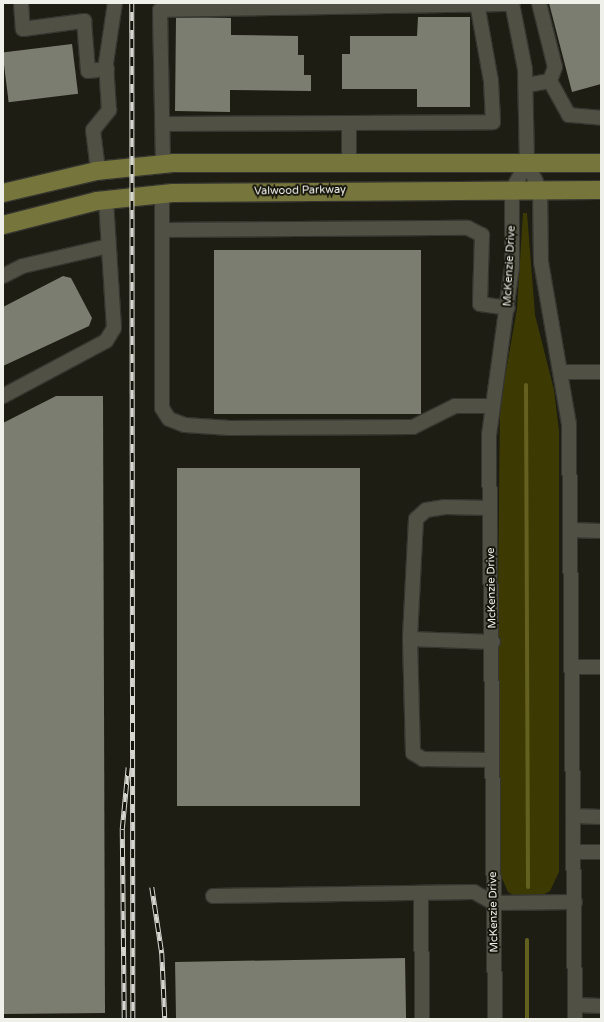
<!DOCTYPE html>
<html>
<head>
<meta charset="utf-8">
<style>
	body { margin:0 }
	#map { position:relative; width:604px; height:1022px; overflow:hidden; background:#1d1d14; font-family:"Varela Round",sans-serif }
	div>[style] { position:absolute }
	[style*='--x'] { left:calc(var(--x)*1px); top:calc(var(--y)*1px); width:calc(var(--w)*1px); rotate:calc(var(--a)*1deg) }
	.green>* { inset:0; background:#3c3a02 }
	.stream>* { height:4px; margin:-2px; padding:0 2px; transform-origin:2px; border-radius:2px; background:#636020 }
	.building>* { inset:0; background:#7c7d71; transform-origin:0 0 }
	.roads { filter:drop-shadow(1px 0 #363630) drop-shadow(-1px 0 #363630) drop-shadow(0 1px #363630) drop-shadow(0 -1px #363630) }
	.minor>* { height:14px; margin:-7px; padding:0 7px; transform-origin:7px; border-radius:7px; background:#505045 }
	.major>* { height:18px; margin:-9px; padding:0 9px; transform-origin:9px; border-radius:9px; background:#76753c }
	.rail>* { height:4.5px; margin-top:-2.25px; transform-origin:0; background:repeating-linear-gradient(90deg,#14140b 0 9px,#d7d7d1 0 18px); box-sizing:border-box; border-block:1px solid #d7d7d1 }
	span { translate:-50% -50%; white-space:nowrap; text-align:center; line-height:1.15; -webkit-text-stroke:4px #14140b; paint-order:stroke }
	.street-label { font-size:11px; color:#f0f0ea }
	.frame { position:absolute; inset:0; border:4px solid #f0f0ea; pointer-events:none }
</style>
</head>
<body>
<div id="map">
	<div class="green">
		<i style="clip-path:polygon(523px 213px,527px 213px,535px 315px,554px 390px,559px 431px,559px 872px,550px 891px,541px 896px,519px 898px,508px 892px,499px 871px,498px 591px,500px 405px,517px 309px)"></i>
	</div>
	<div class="stream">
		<i style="--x:526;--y:385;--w:502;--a:89.77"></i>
		<i style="--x:527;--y:940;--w:79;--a:90"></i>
	</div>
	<div class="building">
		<i style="clip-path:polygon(549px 3px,601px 3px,601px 84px,572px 92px)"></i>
		<i style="clip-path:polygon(176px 17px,231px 18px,231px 35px,298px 36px,298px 55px,304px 55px,304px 75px,311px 75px,311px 91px,230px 90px,230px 112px,175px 111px)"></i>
		<i style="clip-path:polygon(418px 17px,470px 17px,470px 107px,417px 107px,417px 89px,342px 89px,342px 54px,350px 54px,350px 36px,417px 36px)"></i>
		<i style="left:72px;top:44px;width:50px;height:70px;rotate:83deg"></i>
		<i style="left:214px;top:250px;width:207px;height:164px"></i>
		<i style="clip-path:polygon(63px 276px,71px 278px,92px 318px,89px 326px,3px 366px,3px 307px)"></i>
		<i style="clip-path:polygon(56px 396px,103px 396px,105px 1013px,3px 1014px,3px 423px)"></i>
		<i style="left:360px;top:468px;width:338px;height:183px;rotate:90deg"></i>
		<i style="left:405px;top:958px;width:61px;height:230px;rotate:89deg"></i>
	</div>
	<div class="roads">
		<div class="minor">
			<i style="--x:21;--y:3;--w:26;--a:86"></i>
			<i style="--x:23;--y:29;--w:62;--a:-7.5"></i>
			<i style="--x:84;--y:21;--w:50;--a:85.4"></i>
			<i style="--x:88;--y:71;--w:19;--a:-6"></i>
			<i style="--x:512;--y:3;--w:67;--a:78.9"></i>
			<i style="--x:525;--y:69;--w:94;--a:88.8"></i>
			<i style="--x:527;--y:163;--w:30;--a:64"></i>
			<i style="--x:540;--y:190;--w:72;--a:89.2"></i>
			<i style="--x:541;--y:262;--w:164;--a:80.2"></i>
			<i style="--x:569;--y:424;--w:595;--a:89.42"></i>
			<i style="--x:539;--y:3;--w:66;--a:76"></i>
			<i style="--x:555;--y:67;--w:15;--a:110"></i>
			<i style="--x:527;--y:85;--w:23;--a:-10"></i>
			<i style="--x:550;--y:81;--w:39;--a:61"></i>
			<i style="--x:569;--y:115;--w:32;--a:5"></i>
			<i style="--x:349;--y:123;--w:39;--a:90"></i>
			<i style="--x:162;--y:124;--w:331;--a:-0.3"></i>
			<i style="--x:493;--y:122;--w:41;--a:-92.8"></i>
			<i style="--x:491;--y:81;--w:79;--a:-100.2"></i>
			<i style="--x:163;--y:164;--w:154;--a:-91.1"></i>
			<i style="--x:160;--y:10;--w:352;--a:-1"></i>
			<i style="--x:98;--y:170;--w:40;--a:-97.1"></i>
			<i style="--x:93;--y:130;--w:26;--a:-51"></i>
			<i style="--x:109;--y:110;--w:47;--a:-93.7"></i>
			<i style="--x:106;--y:63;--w:61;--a:-81.5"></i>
			<i style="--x:162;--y:194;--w:214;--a:90"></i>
			<i style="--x:162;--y:408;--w:13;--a:58"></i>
			<i style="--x:169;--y:419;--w:17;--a:21"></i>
			<i style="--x:185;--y:425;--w:45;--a:3.8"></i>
			<i style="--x:230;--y:428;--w:183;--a:-0.3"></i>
			<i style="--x:413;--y:427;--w:47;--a:-26.6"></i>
			<i style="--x:455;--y:406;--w:37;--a:0"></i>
			<i style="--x:162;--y:230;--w:306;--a:-0.4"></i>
			<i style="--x:468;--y:228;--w:16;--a:27"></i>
			<i style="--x:482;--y:235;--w:69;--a:91.7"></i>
			<i style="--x:480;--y:304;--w:28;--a:8"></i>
			<i style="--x:3;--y:276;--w:22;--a:-27"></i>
			<i style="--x:23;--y:266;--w:88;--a:-13.1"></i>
			<i style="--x:562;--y:372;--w:39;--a:0"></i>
			<i style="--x:3;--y:396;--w:117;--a:-28.1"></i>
			<i style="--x:106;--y:341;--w:15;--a:-58"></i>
			<i style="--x:114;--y:328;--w:128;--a:-93.6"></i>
			<i style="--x:490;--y:508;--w:45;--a:-178.7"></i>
			<i style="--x:445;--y:507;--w:19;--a:171"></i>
			<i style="--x:426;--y:510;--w:13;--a:138"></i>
			<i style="--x:416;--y:519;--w:120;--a:92.9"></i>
			<i style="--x:410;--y:639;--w:83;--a:2.1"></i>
			<i style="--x:571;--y:530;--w:30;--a:2"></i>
			<i style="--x:410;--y:639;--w:114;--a:88.5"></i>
			<i style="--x:413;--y:753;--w:12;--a:31"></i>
			<i style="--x:423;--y:759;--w:69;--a:0.8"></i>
			<i style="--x:572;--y:667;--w:29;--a:0"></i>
			<i style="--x:574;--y:816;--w:27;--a:2"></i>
			<i style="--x:575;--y:852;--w:26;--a:0"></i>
			<i style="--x:421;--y:893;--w:126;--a:89.5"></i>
			<i style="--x:213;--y:896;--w:261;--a:-0.9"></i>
			<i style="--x:474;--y:892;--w:23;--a:29"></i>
			<i style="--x:494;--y:903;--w:81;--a:-0.7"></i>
			<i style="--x:575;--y:1005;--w:26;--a:2"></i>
			<i style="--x:495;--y:1019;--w:584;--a:-90.59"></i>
			<i style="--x:489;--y:435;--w:170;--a:-82.2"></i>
			<i style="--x:512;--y:267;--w:77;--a:-90"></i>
			<i style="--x:512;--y:190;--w:31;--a:-61"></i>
		</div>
		<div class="major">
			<i style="--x:3;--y:193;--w:96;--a:-13.3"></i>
			<i style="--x:96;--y:171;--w:77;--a:-5.9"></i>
			<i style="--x:173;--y:163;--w:428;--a:0"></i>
			<i style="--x:3;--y:225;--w:97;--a:-14.3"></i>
			<i style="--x:97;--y:201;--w:76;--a:-6"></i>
			<i style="--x:173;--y:193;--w:428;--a:-0.4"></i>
		</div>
	</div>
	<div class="rail">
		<i style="--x:132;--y:3;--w:1016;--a:89.94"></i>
		<i style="--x:152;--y:887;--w:67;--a:81.4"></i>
		<i style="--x:162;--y:953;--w:66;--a:87.4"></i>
		<i style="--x:124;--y:1019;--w:190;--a:-90.6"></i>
		<i style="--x:122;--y:829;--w:62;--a:-84.5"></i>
	</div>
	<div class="street-label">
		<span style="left:300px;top:191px;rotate:-1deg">Valwood Parkway</span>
		<span style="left:510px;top:266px;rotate:-87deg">McKenzie Drive</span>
		<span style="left:492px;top:588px;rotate:-91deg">McKenzie Drive</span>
		<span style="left:494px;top:912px;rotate:-91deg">McKenzie Drive</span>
	</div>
	<div class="frame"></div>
</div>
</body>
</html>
